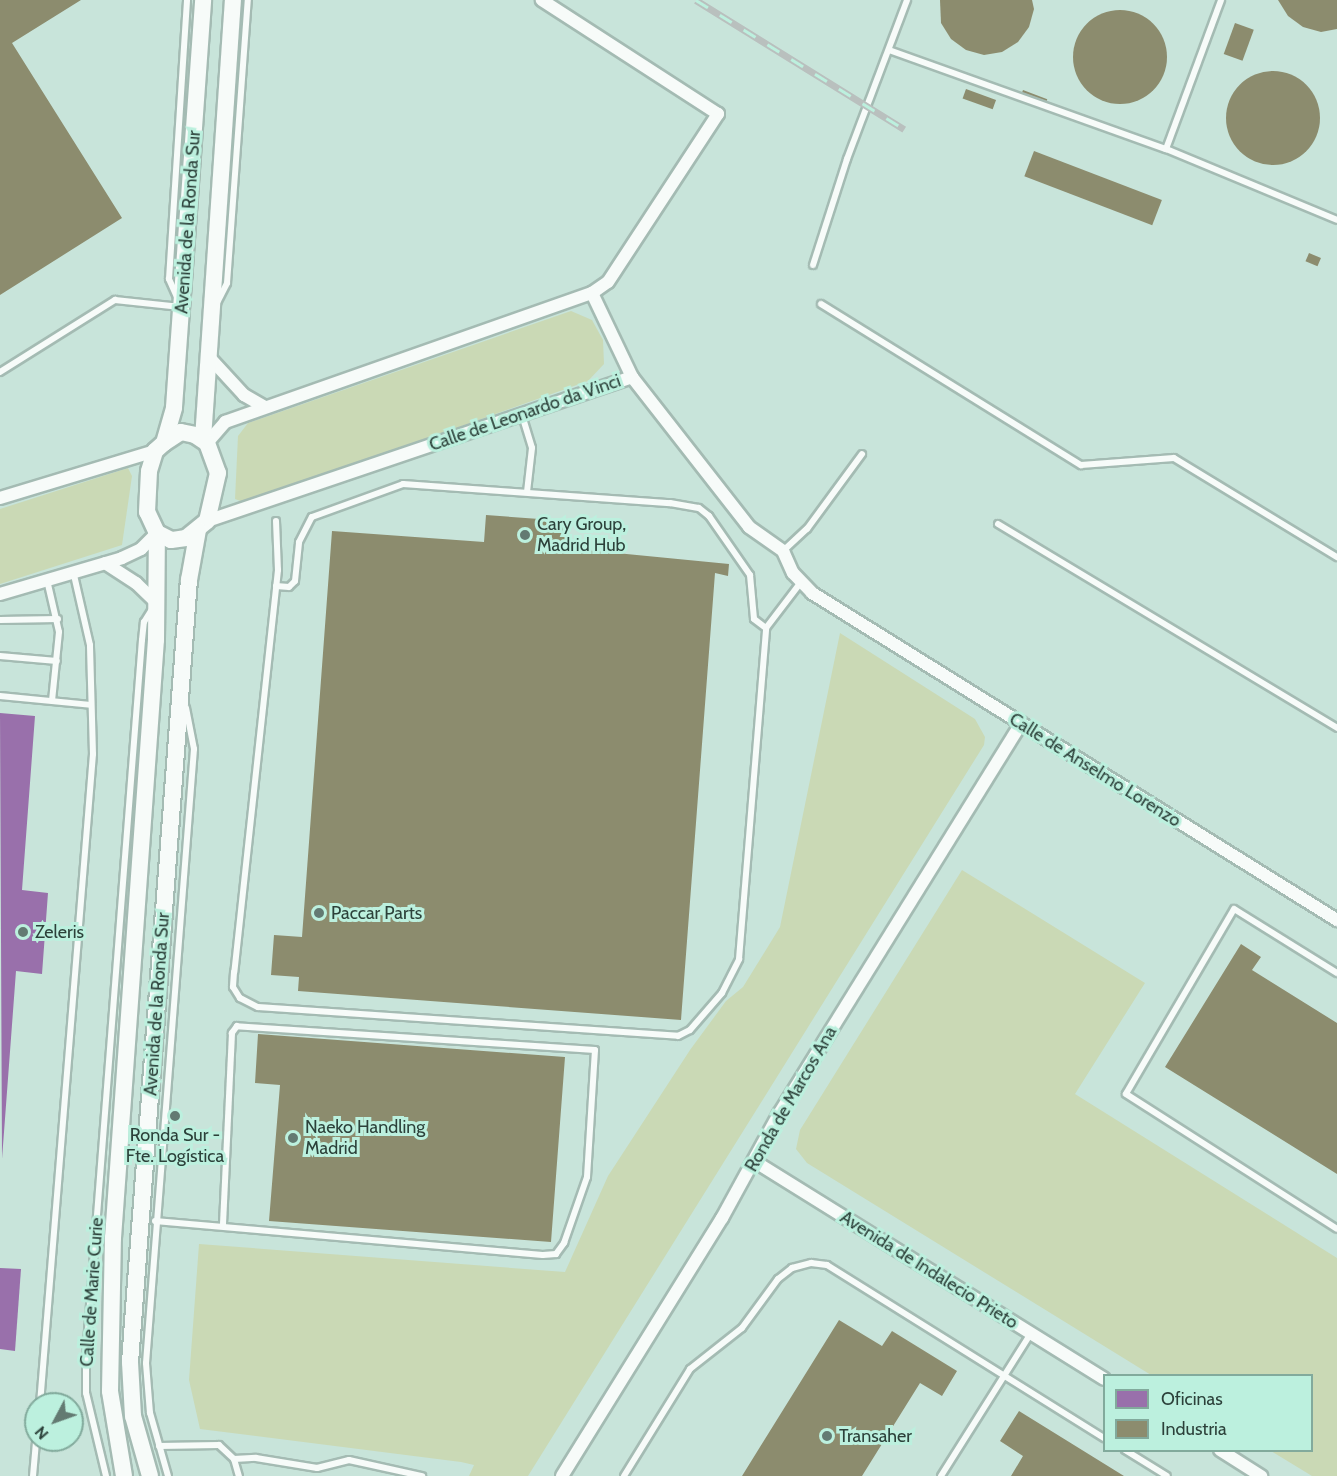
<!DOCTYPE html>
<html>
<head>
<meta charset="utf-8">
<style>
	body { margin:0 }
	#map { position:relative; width:1337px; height:1476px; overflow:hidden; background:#c8e4da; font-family:Cabin,sans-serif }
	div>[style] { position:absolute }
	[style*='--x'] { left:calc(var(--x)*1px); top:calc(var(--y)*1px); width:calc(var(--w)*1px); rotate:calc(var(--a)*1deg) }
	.green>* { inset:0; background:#cad9b5 }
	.offices>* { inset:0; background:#9970ab }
	.industry>* { inset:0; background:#8c8c6e; transform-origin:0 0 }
	.round { border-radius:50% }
	.roads { filter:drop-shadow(2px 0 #a4bbb3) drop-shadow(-2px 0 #a4bbb3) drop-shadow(0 2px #a4bbb3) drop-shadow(0 -2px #a4bbb3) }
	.lane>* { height:6px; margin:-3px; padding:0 3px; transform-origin:3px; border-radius:3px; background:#f7fbf9 }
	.street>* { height:12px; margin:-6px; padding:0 6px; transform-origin:6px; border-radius:6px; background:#f7fbf9 }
	.secondary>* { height:16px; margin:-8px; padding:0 8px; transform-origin:8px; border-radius:8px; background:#f7fbf9 }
	.rail>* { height:7px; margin-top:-3.5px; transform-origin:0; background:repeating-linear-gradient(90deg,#bcf0de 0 14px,#b9c0be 0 28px); box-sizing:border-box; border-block:2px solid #b9c0be }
	.dots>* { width:16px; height:16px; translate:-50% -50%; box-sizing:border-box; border:3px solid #bcf0de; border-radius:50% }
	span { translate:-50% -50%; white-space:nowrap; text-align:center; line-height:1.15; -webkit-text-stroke:6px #bcf0de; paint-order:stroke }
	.street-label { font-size:18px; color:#2c413a }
	.poi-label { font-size:18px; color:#2c413a }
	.left { translate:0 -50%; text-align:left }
	.legend { position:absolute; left:1103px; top:1374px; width:210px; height:78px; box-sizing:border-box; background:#bcf0de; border:2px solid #82aa9c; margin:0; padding:8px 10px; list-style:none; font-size:18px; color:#2c413a }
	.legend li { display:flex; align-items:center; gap:12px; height:30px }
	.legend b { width:30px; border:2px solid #82aa9c }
	.north { position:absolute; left:24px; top:1392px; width:60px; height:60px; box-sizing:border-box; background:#bcf0de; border:2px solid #82aa9c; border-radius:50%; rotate:229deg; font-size:16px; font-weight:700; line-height:24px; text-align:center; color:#2c413a }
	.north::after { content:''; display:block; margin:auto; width:21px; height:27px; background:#637a72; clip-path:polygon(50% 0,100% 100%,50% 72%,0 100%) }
</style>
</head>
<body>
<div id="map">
	<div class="green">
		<i style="clip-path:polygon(571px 311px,592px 320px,603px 340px,604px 364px,588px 381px,246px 503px,235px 499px,238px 436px,248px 423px)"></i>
		<i style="clip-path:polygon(128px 468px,132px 476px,122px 545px,0 584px,0 509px)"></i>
		<i style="clip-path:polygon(840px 633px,975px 719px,985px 737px,984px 745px,528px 1476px,469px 1476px,474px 1465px,461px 1462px,200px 1429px,189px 1380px,199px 1244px,565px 1272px,608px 1176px,690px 1050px,726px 1001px,743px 987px,780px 927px)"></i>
		<i style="clip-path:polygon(962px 870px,1145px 983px,1075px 1094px,1337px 1258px,1337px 1476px,1312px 1476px,1271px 1451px,1312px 1450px,1312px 1376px,1151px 1375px,807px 1163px,796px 1149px,800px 1130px)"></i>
	</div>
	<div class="offices">
		<i style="clip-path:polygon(0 713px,35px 716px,22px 890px,48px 893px,42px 974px,16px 971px,2px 1159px)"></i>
		<i style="clip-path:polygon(0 1268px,21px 1269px,15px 1351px,0 1349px)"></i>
	</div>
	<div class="industry">
		<i style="clip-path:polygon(0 0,81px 0,12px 43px,122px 218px,0 295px)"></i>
		<i style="clip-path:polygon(940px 0,1032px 0,1034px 9px,1029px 27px,1018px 42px,1002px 52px,984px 55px,966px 50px,951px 39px,941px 23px)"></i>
		<i style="clip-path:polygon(1278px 0,1337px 0,1337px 29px,1321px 32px,1303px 27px,1288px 16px)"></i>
		<i class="round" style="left:1073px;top:10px;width:94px;height:94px"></i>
		<i style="left:1235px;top:23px;width:20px;height:33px;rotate:20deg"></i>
		<i class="round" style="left:1226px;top:71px;width:94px;height:94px"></i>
		<i style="left:966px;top:89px;width:32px;height:10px;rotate:20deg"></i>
		<i style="left:1023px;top:90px;width:26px;height:6px;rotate:21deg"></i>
		<i style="left:1034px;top:151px;width:137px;height:27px;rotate:21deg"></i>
		<i style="left:1309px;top:253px;width:13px;height:9px;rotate:23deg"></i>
		<i style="clip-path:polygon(486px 515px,567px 521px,565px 548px,729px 564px,728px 576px,715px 573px,681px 1020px,298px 991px,299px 977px,271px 975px,274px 935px,302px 937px,332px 531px,484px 542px)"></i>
		<i style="clip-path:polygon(1241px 944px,1261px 957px,1252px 970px,1337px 1023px,1337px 1174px,1165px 1067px)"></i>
		<i style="clip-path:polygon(258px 1034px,565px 1057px,551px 1242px,269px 1221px,280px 1085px,255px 1083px)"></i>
		<i style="clip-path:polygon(839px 1320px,882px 1346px,892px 1331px,957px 1371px,942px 1396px,920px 1383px,862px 1476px,742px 1476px)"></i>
		<i style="clip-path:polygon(1019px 1411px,1124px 1476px,1011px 1476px,1023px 1456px,1000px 1441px)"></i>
	</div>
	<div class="roads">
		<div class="lane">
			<i style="--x:889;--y:50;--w:294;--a:19.7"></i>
			<i style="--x:1166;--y:149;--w:185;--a:22.5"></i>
			<i style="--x:1166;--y:149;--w:159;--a:-69.7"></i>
			<i style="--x:813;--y:265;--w:111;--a:-72.2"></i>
			<i style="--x:847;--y:159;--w:170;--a:-69.3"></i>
			<i style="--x:177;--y:297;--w:20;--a:-114"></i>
			<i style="--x:169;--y:279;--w:280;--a:-86.3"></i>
			<i style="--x:218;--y:301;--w:20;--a:-63"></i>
			<i style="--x:227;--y:283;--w:284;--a:-85.8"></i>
			<i style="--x:821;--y:304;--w:306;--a:31.8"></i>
			<i style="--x:1081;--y:465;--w:93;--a:-4.3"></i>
			<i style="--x:1174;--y:458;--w:191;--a:31.3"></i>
			<i style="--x:0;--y:372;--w:136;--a:-32.1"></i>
			<i style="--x:115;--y:300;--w:66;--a:6.1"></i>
			<i style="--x:522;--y:415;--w:34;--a:73"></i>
			<i style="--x:532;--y:448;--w:44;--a:96.5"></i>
			<i style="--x:276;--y:521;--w:49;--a:87.7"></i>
			<i style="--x:278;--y:570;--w:404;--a:96.2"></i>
			<i style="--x:234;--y:972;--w:15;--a:94"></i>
			<i style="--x:233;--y:987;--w:13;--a:58"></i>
			<i style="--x:240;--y:998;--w:20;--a:27"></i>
			<i style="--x:258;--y:1007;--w:421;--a:3.9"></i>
			<i style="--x:678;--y:1036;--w:13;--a:-27"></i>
			<i style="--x:690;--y:1030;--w:49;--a:-49.1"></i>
			<i style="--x:722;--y:993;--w:38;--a:-63"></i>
			<i style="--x:739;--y:959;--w:332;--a:-85.3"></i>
			<i style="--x:766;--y:628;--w:58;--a:-52.7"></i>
			<i style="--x:998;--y:524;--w:396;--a:31"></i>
			<i style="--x:783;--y:551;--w:33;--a:-43"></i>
			<i style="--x:807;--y:529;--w:93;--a:-53.7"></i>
			<i style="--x:47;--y:580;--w:53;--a:77"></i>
			<i style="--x:59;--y:632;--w:69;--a:95.8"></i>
			<i style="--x:276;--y:586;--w:13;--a:4"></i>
			<i style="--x:289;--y:587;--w:8;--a:-45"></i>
			<i style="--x:295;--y:581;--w:39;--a:-84"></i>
			<i style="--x:299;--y:542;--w:28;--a:-63"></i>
			<i style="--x:312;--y:517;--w:97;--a:-19.9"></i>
			<i style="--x:403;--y:484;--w:268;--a:4.1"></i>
			<i style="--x:670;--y:503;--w:29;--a:10"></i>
			<i style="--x:699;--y:508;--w:13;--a:39"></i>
			<i style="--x:709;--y:516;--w:72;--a:55.2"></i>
			<i style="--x:750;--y:575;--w:44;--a:84.8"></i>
			<i style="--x:754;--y:619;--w:15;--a:37"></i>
			<i style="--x:0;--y:620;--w:58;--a:-1"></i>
			<i style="--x:0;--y:656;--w:57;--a:5"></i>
			<i style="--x:0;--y:696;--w:91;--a:5.6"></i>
			<i style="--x:1337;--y:973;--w:121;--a:-148.1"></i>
			<i style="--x:1234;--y:909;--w:214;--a:120.3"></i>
			<i style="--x:1126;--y:1094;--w:250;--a:32.6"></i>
			<i style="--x:155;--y:1221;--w:389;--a:5"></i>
			<i style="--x:543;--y:1255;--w:13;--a:-4"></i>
			<i style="--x:556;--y:1254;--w:14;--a:-54"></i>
			<i style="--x:564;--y:1243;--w:70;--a:-70.8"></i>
			<i style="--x:587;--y:1177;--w:127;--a:-86.4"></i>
			<i style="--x:595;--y:1050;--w:359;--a:-176.2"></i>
			<i style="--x:237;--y:1026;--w:9;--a:126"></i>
			<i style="--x:232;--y:1033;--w:193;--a:92.7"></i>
			<i style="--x:40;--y:1404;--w:652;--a:-85.34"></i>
			<i style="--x:93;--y:754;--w:109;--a:-91.6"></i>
			<i style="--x:90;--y:645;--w:76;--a:-102.9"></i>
			<i style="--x:159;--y:1446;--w:60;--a:-1"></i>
			<i style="--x:219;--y:1445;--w:21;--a:43"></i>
			<i style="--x:234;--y:1459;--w:18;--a:74"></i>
			<i style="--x:1125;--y:1450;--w:49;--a:31.8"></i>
			<i style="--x:234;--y:1459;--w:22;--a:-3"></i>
			<i style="--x:256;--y:1458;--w:62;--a:9.3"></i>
			<i style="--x:317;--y:1468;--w:33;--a:-14"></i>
			<i style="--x:349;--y:1460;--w:75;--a:12.4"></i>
			<i style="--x:33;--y:1476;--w:36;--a:-85"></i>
			<i style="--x:106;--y:1476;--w:85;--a:-103.5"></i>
			<i style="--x:86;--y:1393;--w:37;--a:-90"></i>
			<i style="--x:86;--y:1356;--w:718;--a:-85.53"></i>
			<i style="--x:142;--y:640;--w:18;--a:-84"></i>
			<i style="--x:144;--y:622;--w:13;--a:-58"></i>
			<i style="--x:168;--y:1476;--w:66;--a:-105.9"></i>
			<i style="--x:150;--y:1413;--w:50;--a:-94.6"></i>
			<i style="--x:146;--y:1363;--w:616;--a:-85.53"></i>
			<i style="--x:194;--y:749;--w:42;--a:-101"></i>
			<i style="--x:624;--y:1476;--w:126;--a:-58.3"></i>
			<i style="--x:690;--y:1369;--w:66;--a:-38.3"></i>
			<i style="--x:742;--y:1328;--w:61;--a:-53.7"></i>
			<i style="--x:778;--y:1279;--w:18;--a:-38"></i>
			<i style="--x:792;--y:1268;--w:20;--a:-15"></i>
			<i style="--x:811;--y:1263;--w:16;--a:7"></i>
			<i style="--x:827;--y:1265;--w:327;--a:32"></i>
			<i style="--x:941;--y:1476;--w:169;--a:-57.8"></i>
		</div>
		<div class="street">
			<i style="--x:209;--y:357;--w:52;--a:47.4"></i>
			<i style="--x:244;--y:395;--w:24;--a:30"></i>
			<i style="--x:632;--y:377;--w:190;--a:52"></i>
			<i style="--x:749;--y:527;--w:42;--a:35.2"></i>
			<i style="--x:783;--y:551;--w:24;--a:66"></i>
			<i style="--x:793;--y:573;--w:28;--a:46"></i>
			<i style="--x:812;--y:593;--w:619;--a:31.92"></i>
			<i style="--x:207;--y:443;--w:28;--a:-49"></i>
			<i style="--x:225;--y:422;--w:389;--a:-19.4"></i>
			<i style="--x:592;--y:293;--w:19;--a:-35"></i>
			<i style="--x:608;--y:282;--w:201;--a:-56.8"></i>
			<i style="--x:718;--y:114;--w:210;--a:-147.1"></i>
			<i style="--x:0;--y:498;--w:162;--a:-16.9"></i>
			<i style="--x:207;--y:521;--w:449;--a:-18.7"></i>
			<i style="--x:632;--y:377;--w:93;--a:-115.5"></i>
			<i style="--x:105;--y:563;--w:37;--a:33"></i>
			<i style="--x:136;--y:583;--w:28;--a:44"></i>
			<i style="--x:0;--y:594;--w:127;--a:-16.4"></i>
			<i style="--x:122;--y:558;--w:21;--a:-25"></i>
			<i style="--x:141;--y:549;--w:23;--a:-45"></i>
			<i style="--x:754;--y:1161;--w:412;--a:31.9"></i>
			<i style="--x:1220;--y:1450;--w:49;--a:32.4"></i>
			<i style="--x:562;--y:1476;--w:304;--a:-58.2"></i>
			<i style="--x:722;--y:1218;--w:119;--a:-61.3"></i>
			<i style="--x:779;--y:1114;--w:460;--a:-58.2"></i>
		</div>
		<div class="secondary">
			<i style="--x:203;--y:439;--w:440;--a:-86.1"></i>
			<i style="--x:164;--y:443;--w:37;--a:-74"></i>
			<i style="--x:174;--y:407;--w:408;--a:-85.9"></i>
			<i style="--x:124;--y:1476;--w:86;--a:-99.4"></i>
			<i style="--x:110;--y:1391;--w:153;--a:-88.9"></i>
			<i style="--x:113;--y:1238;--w:600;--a:-85.89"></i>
			<i style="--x:156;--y:640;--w:107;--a:-89.5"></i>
			<i style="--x:157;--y:533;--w:23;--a:-115"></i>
			<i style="--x:147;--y:512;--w:41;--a:-87.2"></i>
			<i style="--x:149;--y:471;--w:21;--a:-73"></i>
			<i style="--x:155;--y:451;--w:12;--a:-42"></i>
			<i style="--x:164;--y:443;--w:20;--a:-33"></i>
			<i style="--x:181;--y:432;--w:14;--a:12"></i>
			<i style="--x:195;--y:435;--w:14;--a:34"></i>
			<i style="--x:207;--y:443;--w:32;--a:70"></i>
			<i style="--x:218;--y:473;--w:49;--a:102.9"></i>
			<i style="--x:207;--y:521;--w:27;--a:141"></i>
			<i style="--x:186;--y:538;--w:15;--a:172"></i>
			<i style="--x:171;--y:540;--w:16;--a:-153"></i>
			<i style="--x:150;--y:1476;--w:62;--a:-105.8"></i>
			<i style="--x:133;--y:1416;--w:54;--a:-93.2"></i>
			<i style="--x:130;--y:1362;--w:784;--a:-85.69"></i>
			<i style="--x:189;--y:580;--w:51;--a:-79.8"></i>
		</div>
	</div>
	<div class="rail">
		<i style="--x:696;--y:0;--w:245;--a:31.8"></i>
	</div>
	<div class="dots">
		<i style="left:525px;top:535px;background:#637a72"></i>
		<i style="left:319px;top:913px;background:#637a72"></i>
		<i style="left:23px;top:932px;background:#637a72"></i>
		<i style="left:175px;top:1116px;background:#637a72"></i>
		<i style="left:293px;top:1138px;background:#637a72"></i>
		<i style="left:827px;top:1436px;background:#637a72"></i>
	</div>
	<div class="street-label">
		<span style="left:188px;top:222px;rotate:-86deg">Avenida de la Ronda Sur</span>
		<span style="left:525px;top:413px;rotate:-19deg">Calle de Leonardo da Vinci</span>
		<span style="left:1095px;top:770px;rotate:32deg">Calle de Anselmo Lorenzo</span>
		<span style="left:157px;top:1004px;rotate:-86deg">Avenida de la Ronda Sur</span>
		<span style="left:791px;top:1099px;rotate:-60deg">Ronda de Marcos Ana</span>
		<span style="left:929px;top:1270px;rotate:32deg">Avenida de Indalecio Prieto</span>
		<span style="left:92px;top:1292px;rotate:-86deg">Calle de Marie Curie</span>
	</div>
	<div class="poi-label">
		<span class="left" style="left:537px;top:535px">Cary Group,<br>Madrid Hub</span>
		<span class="left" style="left:331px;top:913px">Paccar Parts</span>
		<span class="left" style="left:35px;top:932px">Zeleris</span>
		<span class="left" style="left:305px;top:1138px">Naeko Handling<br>Madrid</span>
		<span style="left:175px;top:1146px">Ronda Sur -<br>Fte. Logística</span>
		<span class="left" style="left:839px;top:1436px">Transaher</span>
	</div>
	<ul class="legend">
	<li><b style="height:16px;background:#9970ab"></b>Oficinas</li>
	<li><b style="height:16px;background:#8c8c6e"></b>Industria</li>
	</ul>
	<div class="north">N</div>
</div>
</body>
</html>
